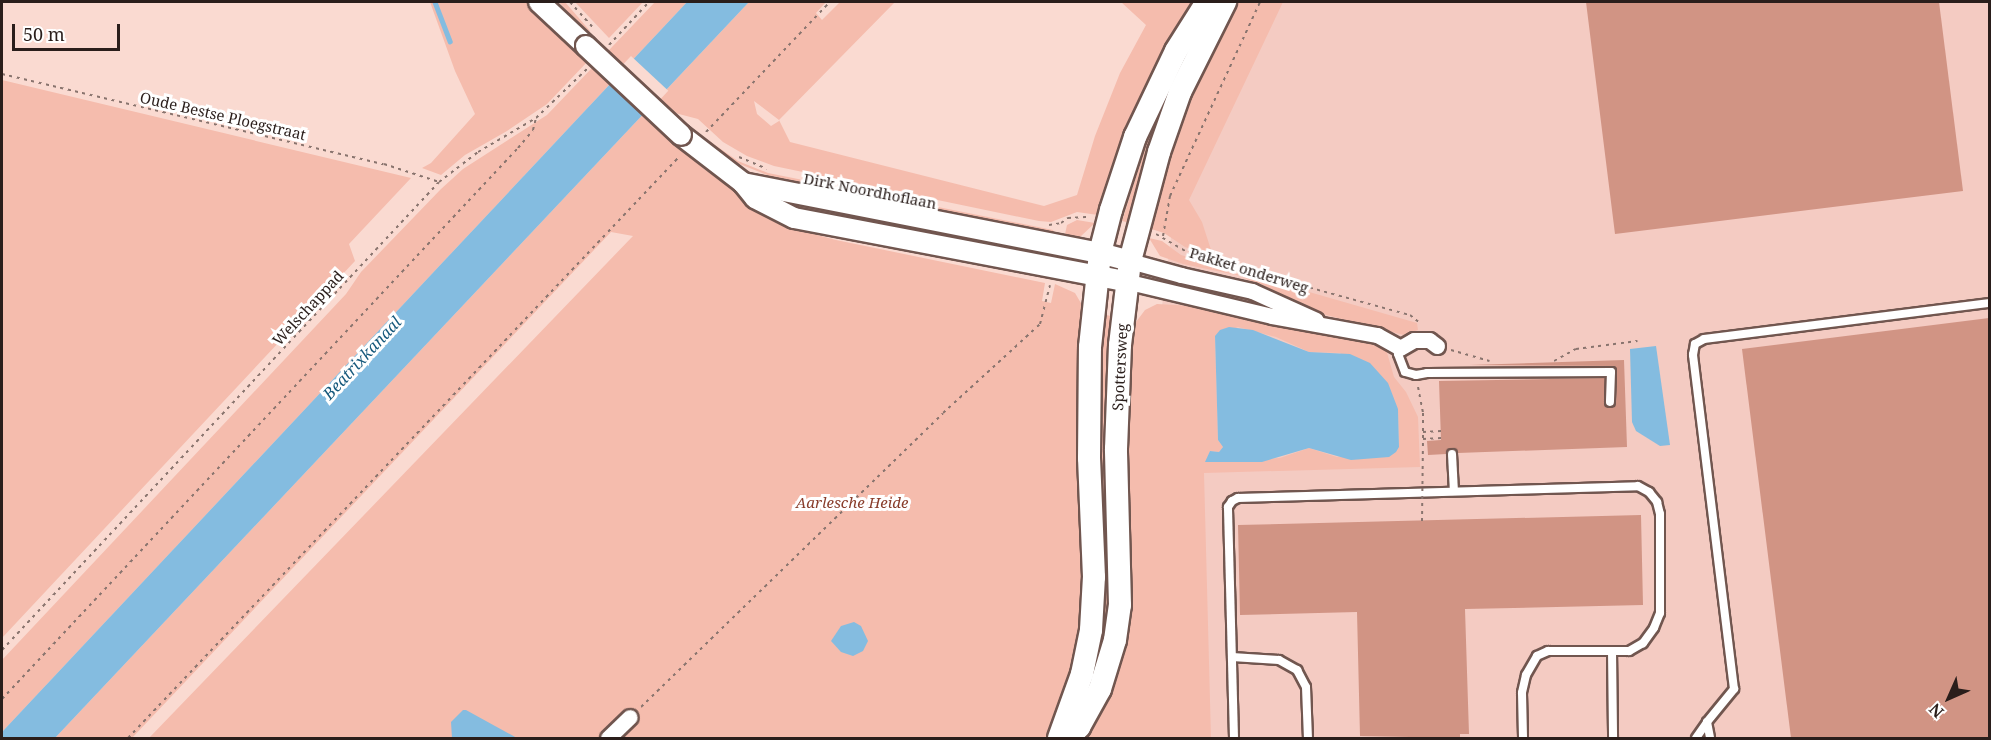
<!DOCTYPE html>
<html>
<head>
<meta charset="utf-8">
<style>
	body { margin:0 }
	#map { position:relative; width:1991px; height:740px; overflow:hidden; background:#fadad1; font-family:"Noto Serif",serif }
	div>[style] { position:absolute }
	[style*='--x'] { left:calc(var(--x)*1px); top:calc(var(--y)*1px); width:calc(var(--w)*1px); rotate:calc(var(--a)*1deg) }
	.built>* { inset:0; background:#f4cbc2 }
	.green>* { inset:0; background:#f5bcad }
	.water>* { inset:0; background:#84bce0 }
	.pier>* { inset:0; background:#fadad1; transform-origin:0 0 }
	.stream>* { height:4.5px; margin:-2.25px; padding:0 2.25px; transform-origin:2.25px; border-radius:2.25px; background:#84bce0 }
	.building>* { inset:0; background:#d19484 }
	.path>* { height:2px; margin-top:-1px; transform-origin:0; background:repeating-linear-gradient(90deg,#89746e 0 3px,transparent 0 7.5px) }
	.roads { filter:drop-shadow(2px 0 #71564f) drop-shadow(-2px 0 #71564f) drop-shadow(0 2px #71564f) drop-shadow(0 -2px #71564f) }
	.service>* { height:8px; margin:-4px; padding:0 4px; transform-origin:4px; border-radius:4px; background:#fff }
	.minor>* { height:15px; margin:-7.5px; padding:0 7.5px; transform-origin:7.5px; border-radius:7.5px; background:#fff }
	.tertiary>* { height:20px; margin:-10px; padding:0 10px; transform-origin:10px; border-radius:10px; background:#fff }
	.secondary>* { height:22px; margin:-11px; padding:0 11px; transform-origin:11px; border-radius:11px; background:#fff }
	.path-bridge>* { height:2px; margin-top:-1px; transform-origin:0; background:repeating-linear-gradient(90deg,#89746e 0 3px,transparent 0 7.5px) }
	.bridges { filter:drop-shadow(2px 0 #71564f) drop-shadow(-2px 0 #71564f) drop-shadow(0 2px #71564f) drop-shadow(0 -2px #71564f) }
	.tertiary-bridge>* { height:20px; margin:-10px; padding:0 10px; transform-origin:10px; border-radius:10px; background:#fff }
	span { translate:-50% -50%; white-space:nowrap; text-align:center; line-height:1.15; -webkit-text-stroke:6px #fff; paint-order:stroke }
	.street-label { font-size:15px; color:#2a1e1b }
	.park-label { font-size:15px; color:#893d2b; font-style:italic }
	.water-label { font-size:16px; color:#16597c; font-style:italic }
	.frame { position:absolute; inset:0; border:3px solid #2a1e1b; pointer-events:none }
	.north { position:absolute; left:1919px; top:668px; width:60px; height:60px; -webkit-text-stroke:4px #fff; paint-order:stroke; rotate:225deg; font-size:16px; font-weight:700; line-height:24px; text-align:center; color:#2a1e1b }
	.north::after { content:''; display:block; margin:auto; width:21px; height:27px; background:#2a1e1b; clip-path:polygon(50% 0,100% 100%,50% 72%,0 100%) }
	.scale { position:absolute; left:12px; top:24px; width:108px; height:27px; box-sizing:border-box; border:3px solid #2a1e1b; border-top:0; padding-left:8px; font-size:18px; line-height:21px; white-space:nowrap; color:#2a1e1b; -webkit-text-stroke:4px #fff; paint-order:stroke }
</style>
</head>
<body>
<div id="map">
	<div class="built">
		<i style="clip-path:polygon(1273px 2px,1989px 2px,1989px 738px,1178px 738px,1159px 329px,1173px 223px)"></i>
	</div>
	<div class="green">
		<i style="clip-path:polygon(430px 2px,532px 2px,589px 60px,547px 104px,507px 131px,465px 155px,441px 175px,422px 168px,431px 163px,475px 114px,455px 71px)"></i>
		<i style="clip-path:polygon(559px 2px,565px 2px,590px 31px,587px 35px)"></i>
		<i style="clip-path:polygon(575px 2px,643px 2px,609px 38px)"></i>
		<i style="clip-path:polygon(655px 2px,687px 2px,2px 732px,2px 660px,346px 294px,361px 272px,441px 189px,463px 169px,547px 115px)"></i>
		<i style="clip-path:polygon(evenodd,749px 2px,826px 2px,816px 13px,822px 20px,840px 2px,895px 2px,779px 120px,790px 142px,1044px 206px,1077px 195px,1095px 136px,1120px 73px,1146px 25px,1121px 2px,1202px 2px,1170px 41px,1144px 89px,1114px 162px,1098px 215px,1077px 212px,1051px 222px,1039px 221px,774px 166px,747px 156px,723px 142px,698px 119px,675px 113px,674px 143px,704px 169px,779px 220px,799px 230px,836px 240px,1045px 283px,1042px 301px,1051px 303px,1055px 284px,1075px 293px,1085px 310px,1136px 322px,1145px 310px,1157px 304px,1210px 307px,1373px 340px,1386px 349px,1394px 377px,1406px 392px,1418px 417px,1420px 467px,1204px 473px,1211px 738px,149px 738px,633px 236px,611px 232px,132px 738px,55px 738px,749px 2px,754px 101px,779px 120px,779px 121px,771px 126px,757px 114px,754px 101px,749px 2px,1238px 327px,1276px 337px,1309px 352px,1340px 353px,1398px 409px,1399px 447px,1337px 457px,1309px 448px,1280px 458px,1206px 462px,1210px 451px,1219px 452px,1223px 447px,1218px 440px,1215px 337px,1238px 327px)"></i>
		<i style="clip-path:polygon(1232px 2px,1283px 2px,1189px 200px,1202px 222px,1213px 256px,1185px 247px,1164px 233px,1148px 228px,1158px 168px)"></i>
		<i style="clip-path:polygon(1179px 71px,1134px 224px,1122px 221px,1149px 137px)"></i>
		<i style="clip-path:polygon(2px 80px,411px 178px,349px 244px,355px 261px,2px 638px)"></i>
		<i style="clip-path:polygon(702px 136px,738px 161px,768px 173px,1053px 230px,1056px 238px,777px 179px,732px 161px,700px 138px)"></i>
		<i style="clip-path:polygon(772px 194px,1052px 253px,1051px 259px,873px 221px,796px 210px,770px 198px)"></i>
		<i style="clip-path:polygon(1077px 220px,1095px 223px,1080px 237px,1064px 239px,1067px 225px)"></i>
		<i style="clip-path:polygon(1149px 238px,1162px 241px,1181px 255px,1417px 323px,1418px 330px,1404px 335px,1311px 311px,1241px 276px,1183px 264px,1160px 256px)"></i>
	</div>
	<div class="water">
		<i style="clip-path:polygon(687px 2px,749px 2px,55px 738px,2px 738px,2px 732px)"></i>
		<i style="clip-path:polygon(1229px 327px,1253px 330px,1309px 352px,1350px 354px,1370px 363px,1388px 383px,1398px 409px,1399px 447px,1396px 452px,1389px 457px,1351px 460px,1309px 448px,1262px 462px,1205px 462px,1210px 451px,1219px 452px,1223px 447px,1218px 440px,1215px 336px,1220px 330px)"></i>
		<i style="clip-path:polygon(1656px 346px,1670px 445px,1660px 446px,1636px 431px,1632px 422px,1630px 349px)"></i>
		<i style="clip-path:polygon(854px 622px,861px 626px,868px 641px,863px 651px,853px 656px,841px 652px,831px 641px,841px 626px)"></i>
		<i style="clip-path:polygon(463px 710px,466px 710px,517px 738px,452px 738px,451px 722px)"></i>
	</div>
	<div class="pier">
		<i style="left:631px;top:56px;width:51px;height:34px;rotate:43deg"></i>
	</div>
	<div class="stream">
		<i style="--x:435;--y:2;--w:42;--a:69"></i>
	</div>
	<div class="building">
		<i style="clip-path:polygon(1586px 2px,1939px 2px,1963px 191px,1615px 234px)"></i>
		<i style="clip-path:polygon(1989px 318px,1989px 738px,1791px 738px,1742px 349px)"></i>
		<i style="clip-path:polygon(1624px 360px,1627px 447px,1458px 453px,1452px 448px,1446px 454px,1428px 455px,1427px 441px,1441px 440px,1439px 381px,1605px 378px,1605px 404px,1610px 408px,1616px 403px,1617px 372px,1612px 366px,1469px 365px)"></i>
		<i style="clip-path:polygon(1641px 515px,1643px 605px,1465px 609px,1469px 734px,1460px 734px,1460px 738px,1360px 736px,1357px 612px,1240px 615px,1238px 525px)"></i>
	</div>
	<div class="path">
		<i style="--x:570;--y:2;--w:36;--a:48"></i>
		<i style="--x:609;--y:45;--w:59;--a:-47.1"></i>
		<i style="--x:2;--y:74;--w:392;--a:13.3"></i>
		<i style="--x:384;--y:164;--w:58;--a:18.1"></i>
		<i style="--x:706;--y:132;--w:180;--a:-46.4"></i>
		<i style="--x:739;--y:157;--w:30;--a:23"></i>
		<i style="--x:1049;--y:225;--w:12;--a:-9"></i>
		<i style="--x:1061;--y:223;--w:9;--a:-36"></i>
		<i style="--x:1068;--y:218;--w:22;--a:-3"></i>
		<i style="--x:1156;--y:234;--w:44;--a:30.1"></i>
		<i style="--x:1194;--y:256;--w:224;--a:15.3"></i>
		<i style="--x:1410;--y:315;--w:14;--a:39"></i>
		<i style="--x:1163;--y:236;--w:41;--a:-80.1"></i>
		<i style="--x:1170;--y:196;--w:214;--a:-65.1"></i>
		<i style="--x:1451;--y:350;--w:40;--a:16"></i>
		<i style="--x:1554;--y:361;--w:25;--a:-29"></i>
		<i style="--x:1576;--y:349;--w:62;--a:-7.5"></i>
		<i style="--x:1418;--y:387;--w:26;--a:79"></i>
		<i style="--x:1423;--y:413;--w:26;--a:90"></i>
		<i style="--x:1423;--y:439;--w:18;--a:-3"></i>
		<i style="--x:1423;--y:432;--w:18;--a:-3"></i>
		<i style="--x:2;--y:650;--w:640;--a:-46.96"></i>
		<i style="--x:439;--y:182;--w:49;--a:-37.6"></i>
		<i style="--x:478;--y:152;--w:67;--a:-30.4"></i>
		<i style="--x:536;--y:118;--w:71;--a:-43.9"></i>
		<i style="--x:2;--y:699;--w:755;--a:-46.88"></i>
		<i style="--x:518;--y:148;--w:23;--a:-50"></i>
		<i style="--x:533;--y:130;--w:12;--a:-76"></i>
		<i style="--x:641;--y:707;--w:421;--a:-44.2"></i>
		<i style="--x:943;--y:413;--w:132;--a:-42.5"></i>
		<i style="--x:1040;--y:324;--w:40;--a:-75.6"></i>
		<i style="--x:128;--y:738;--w:802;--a:-46.52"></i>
	</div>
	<div class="roads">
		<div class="service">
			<i style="--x:1400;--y:348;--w:6;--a:108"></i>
			<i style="--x:1398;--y:354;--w:19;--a:69"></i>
			<i style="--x:1405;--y:372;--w:11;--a:15"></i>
			<i style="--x:1416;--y:375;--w:11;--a:-10"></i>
			<i style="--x:1427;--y:373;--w:184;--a:-0.3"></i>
			<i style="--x:1611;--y:372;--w:30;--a:92"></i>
			<i style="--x:1452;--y:454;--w:37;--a:87"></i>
			<i style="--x:1612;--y:651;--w:87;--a:89.3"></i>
			<i style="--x:1232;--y:657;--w:47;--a:3.7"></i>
			<i style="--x:1279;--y:660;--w:21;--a:29"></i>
			<i style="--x:1297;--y:670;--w:19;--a:62"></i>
			<i style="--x:1306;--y:687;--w:51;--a:87.8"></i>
			<i style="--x:1707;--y:722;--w:43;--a:-50.7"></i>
			<i style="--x:1734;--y:689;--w:337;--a:-97"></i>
			<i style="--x:1693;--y:355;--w:11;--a:-80"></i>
			<i style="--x:1695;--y:344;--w:10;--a:-29"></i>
			<i style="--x:1704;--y:339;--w:288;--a:-7.2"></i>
			<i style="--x:1234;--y:738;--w:231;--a:-91.5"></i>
			<i style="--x:1228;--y:507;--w:7;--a:-56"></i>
			<i style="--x:1232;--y:501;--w:7;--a:-27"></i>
			<i style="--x:1238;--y:498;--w:400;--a:-1.7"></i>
			<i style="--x:1638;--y:486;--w:13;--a:29"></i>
			<i style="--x:1649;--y:492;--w:13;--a:51"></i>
			<i style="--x:1657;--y:502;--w:12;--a:76"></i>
			<i style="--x:1660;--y:514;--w:99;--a:90"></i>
			<i style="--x:1660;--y:613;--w:16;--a:112"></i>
			<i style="--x:1654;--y:628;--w:19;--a:126"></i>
			<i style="--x:1643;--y:643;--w:16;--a:150"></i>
			<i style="--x:1629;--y:651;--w:81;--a:180"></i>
			<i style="--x:1548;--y:651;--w:12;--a:156"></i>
			<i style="--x:1537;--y:656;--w:22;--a:120"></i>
			<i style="--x:1526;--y:675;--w:18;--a:103"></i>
			<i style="--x:1522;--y:693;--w:45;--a:88.7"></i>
			<i style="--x:1696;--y:738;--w:19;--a:-55"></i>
			<i style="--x:1707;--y:722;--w:16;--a:79"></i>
		</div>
		<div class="minor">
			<i style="--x:1130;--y:261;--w:53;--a:15.4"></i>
			<i style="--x:1181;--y:275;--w:73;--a:12.7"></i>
			<i style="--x:1252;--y:291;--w:70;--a:24.4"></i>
			<i style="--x:1125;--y:281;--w:151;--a:13.4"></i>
			<i style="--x:1272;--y:316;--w:107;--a:10.3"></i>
			<i style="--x:1377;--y:335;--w:26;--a:29"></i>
			<i style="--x:1400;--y:348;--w:16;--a:-30"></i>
			<i style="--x:1414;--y:340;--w:15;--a:0"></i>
			<i style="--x:1429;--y:340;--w:10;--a:37"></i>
			<i style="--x:608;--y:738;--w:30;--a:-44"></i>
		</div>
		<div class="tertiary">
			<i style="--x:539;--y:2;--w:64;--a:43.1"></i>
			<i style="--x:681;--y:135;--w:78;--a:37.7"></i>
			<i style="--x:743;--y:183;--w:19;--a:51"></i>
			<i style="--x:755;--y:198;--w:44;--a:27.1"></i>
			<i style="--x:794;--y:218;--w:337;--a:10.8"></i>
			<i style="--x:743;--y:183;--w:364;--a:11.1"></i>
			<i style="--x:1100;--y:253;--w:31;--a:15"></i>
		</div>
		<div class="secondary">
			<i style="--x:1059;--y:738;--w:68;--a:-70.2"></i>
			<i style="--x:1082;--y:674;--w:45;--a:-78.4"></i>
			<i style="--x:1091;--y:630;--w:53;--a:-86.8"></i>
			<i style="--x:1094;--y:577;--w:119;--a:-92.4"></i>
			<i style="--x:1089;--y:458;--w:111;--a:-89.5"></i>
			<i style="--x:1090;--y:347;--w:95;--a:-83.9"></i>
			<i style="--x:1100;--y:253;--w:44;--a:-75.7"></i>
			<i style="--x:1111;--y:210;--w:77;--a:-71.8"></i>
			<i style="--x:1135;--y:137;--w:95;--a:-64.5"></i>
			<i style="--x:1176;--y:51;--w:58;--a:-57.7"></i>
			<i style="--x:1068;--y:738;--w:16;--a:-45"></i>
			<i style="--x:1079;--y:727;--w:43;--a:-61.1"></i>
			<i style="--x:1100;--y:689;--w:51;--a:-73"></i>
			<i style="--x:1115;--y:640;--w:35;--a:-82"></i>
			<i style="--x:1120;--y:605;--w:156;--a:-91.5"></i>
			<i style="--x:1116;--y:449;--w:104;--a:-87.8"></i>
			<i style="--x:1120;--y:345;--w:85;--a:-83.2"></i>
			<i style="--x:1130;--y:261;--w:113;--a:-75.1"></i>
			<i style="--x:1159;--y:152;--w:64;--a:-70.7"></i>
			<i style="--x:1180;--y:92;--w:101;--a:-63.4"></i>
		</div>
	</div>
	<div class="path-bridge">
		<i style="--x:1422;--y:521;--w:82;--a:-89.3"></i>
	</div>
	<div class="bridges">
		<div class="tertiary-bridge">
			<i style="--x:586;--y:46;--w:130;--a:43.1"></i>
		</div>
	</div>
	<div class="street-label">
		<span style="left:223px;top:116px;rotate:13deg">Oude Bestse Ploegstraat</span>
		<span style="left:870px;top:191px;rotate:11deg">Dirk Noordhoflaan</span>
		<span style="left:1249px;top:270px;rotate:17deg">Pakket onderweg</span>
		<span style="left:308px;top:308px;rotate:-47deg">Welschappad</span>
		<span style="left:1120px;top:367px;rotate:-87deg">Spottersweg</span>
	</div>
	<div class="park-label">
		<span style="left:852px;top:503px">Aarlesche Heide</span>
	</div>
	<div class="water-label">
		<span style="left:362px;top:358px;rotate:-47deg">Beatrixkanaal</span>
	</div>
	<div class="frame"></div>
	<div class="north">N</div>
	<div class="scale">50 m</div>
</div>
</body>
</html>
